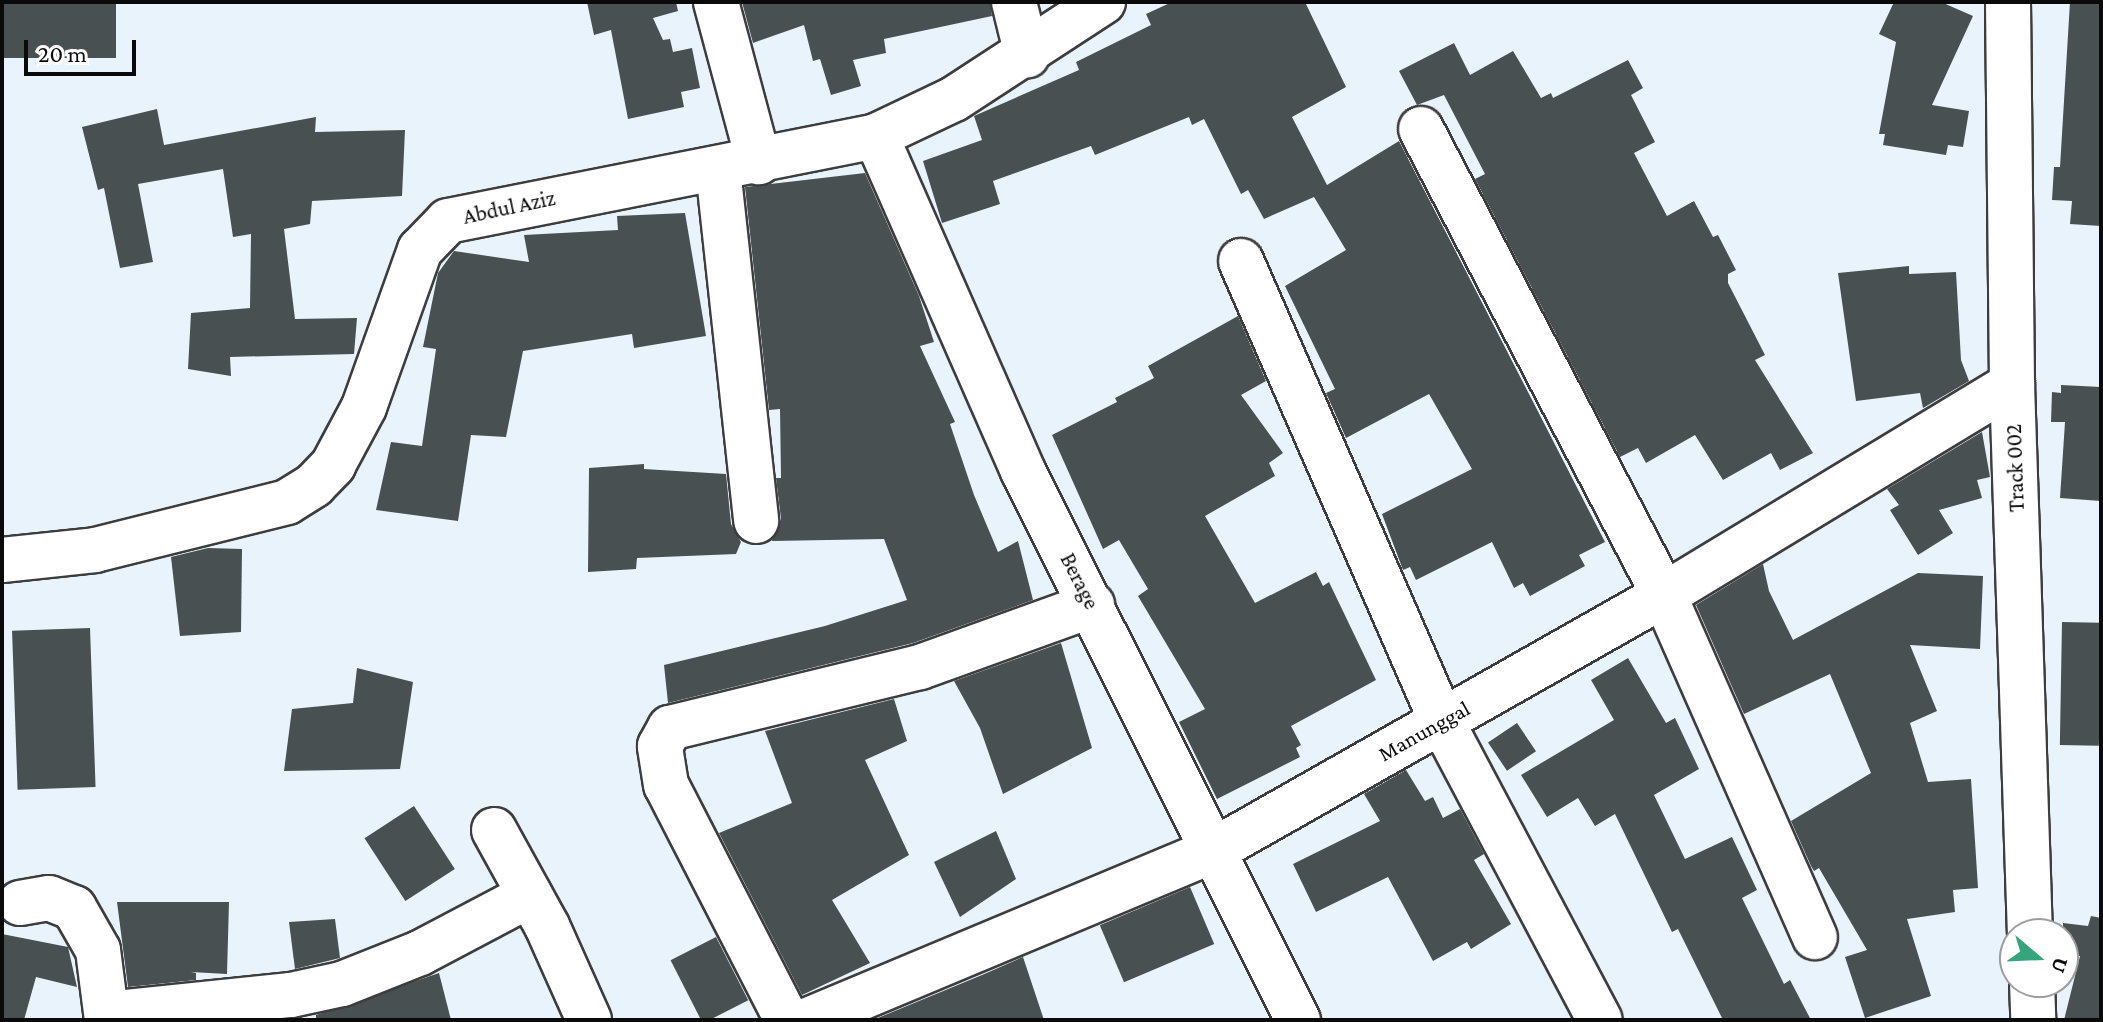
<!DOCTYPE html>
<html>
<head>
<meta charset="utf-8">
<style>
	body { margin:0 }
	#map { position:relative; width:2103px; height:1022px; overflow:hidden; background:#e9f3fc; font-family:"Crimson Pro",serif }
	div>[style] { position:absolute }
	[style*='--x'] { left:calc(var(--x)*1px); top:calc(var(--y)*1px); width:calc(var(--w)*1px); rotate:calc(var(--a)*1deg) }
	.building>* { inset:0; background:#485051; transform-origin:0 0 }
	.roads { filter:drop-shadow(2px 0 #3d3d3d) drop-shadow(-2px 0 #3d3d3d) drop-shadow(0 2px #3d3d3d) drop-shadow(0 -2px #3d3d3d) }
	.minor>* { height:44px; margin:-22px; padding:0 22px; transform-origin:22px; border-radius:22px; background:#fff }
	span { translate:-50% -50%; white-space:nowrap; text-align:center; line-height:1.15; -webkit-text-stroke:8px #fff; paint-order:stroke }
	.street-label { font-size:22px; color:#0a0a0a }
	.frame { position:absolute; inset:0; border:4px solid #0a0a0a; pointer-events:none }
	.north { position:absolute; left:1999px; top:918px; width:80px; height:80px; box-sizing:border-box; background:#fff; border:2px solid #9d9d9d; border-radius:50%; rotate:109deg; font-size:22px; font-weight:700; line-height:32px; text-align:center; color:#0a0a0a }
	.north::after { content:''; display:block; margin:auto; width:28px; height:36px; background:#36a57b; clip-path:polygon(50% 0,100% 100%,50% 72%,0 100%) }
	.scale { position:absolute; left:24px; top:40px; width:112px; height:36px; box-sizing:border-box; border:4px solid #0a0a0a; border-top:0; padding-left:10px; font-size:24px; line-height:28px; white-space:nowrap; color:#0a0a0a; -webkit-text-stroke:6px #fff; paint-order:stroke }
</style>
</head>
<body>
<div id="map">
	<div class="building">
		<i style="left:2px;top:2px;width:114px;height:56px"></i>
		<i style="clip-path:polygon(587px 2px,676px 2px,678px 11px,653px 18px,663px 40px,670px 39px,673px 52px,692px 48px,700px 88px,681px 92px,684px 107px,628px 119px,611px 30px,594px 35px)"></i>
		<i style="clip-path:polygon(742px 2px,990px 2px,992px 16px,884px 39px,886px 53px,853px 60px,861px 86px,831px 95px,820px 59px,813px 61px,804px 25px,753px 43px)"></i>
		<i style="clip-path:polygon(1172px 2px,1305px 2px,1346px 87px,1292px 117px,1327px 185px,1399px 141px,1605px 542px,1579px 555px,1585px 566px,1530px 596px,1523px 583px,1514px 588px,1492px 542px,1416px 580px,1410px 567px,1403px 570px,1382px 514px,1472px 469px,1429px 394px,1346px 438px,1326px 393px,1335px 389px,1285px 286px,1346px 250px,1314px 197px,1264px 219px,1248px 190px,1241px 194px,1204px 119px,1192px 125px,1189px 117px,1095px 155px,1091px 146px,993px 181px,1000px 204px,942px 223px,923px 161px,982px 140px,974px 116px,1079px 70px,1076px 62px,1151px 25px,1146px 14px)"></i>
		<i style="clip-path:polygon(1894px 2px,1941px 2px,1973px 16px,1932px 105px,1969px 111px,1963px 147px,1948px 145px,1946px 155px,1883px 145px,1885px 134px,1879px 134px,1896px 42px,1879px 34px)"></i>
		<i style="clip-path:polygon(2070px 2px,2101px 2px,2101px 226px,2070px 224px,2072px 201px,2052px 200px,2054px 167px,2060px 167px)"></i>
		<i style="clip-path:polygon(1454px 43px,1470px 75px,1513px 51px,1541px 98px,1551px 93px,1553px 98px,1628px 60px,1643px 88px,1631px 95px,1655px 142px,1634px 153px,1667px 216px,1694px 201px,1713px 237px,1718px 235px,1736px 270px,1728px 274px,1728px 283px,1765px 355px,1755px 360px,1813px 453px,1780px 470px,1771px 453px,1723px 480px,1695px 435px,1646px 463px,1638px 448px,1620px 457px,1475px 179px,1485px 174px,1444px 95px,1417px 105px,1399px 71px)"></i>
		<i style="clip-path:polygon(157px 109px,164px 145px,316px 117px,315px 132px,405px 130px,402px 196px,312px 201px,310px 224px,284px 229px,295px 319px,357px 318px,354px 354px,230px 357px,231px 376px,188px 369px,191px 313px,250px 308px,251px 234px,233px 237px,223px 169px,138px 184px,153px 262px,120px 268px,104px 188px,98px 190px,82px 127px)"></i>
		<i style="clip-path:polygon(865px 173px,919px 296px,934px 342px,920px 346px,955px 422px,950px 424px,974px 495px,998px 552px,1018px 541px,1033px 600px,913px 643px,668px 703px,664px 665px,825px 626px,907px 600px,884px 539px,772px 541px,781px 519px,776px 478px,781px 478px,780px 409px,769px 410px,745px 187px)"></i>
		<i style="clip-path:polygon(685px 213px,706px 336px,634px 348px,632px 334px,523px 351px,506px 437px,471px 435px,458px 521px,376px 510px,391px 442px,422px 446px,436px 349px,423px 347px,438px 273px,454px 251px,529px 262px,524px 235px,618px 230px,617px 216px)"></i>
		<i style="clip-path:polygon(1909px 266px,1909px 274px,1956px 272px,1961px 360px,1969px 381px,1923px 408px,1920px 393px,1856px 401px,1838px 273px)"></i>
		<i style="clip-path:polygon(1238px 316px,1266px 381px,1241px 395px,1283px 453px,1269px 463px,1275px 476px,1205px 516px,1255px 603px,1316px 572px,1323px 586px,1329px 582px,1376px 680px,1291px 726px,1301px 745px,1296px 748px,1300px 757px,1217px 799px,1179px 722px,1205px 709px,1138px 596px,1148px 589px,1119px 540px,1103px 549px,1052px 435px,1117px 402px,1115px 398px,1154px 378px,1148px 366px)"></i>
		<i style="clip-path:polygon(2061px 385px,2101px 387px,2101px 501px,2060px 498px,2065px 422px,2051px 422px,2052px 392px,2061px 393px)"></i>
		<i style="clip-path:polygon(1982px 432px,1990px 477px,1977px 480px,1982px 498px,1939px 510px,1953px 533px,1918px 555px,1890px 510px,1899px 505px,1887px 489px)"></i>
		<i style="clip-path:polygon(644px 464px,644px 469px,726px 474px,731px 524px,741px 542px,736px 554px,637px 558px,636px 569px,588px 572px,589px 468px)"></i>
		<i style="clip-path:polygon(208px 548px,242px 549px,241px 632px,180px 636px,171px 557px)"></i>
		<i style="clip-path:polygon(1763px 564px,1769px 591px,1793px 640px,1918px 573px,1983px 576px,1980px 649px,1910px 645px,1937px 711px,1910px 723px,1928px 782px,1971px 779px,1978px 888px,1953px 890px,1955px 912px,1907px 919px,1931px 996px,1865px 1018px,1845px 957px,1867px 950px,1819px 868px,1814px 871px,1811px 866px,1791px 821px,1871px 773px,1830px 674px,1744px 714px,1696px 605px)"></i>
		<i style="left:2062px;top:622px;width:39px;height:123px;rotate:1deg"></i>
		<i style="left:90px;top:628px;width:159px;height:78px;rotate:88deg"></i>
		<i style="clip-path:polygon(1061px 643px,1092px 748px,1003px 794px,980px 728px,954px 681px)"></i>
		<i style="clip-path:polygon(1628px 658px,1666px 723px,1675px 718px,1699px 769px,1654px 795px,1685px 859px,1732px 837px,1757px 890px,1742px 898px,1784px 984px,1790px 980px,1811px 1020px,1723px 1020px,1678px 929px,1672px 932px,1615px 814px,1595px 826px,1578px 798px,1547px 817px,1521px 775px,1614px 720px,1591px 680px)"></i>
		<i style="clip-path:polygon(357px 668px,413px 682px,400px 769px,284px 771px,292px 709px,353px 703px)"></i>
		<i style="clip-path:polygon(894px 699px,907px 741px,865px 760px,909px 855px,832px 900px,870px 963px,802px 995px,719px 833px,792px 803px,765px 731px)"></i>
		<i style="left:1517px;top:723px;width:34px;height:35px;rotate:56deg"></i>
		<i style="clip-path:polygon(1406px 770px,1425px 801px,1433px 797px,1443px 818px,1460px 809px,1484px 854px,1474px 860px,1511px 924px,1471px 949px,1467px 942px,1433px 961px,1388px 877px,1316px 912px,1293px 864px,1380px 821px,1364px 794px)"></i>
		<i style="left:414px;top:806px;width:75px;height:59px;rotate:57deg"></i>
		<i style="clip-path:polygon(996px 831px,1016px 879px,960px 917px,934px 862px)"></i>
		<i style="left:1190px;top:887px;width:62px;height:98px;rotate:67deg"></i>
		<i style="clip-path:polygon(117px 902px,229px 902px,227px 974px,191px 972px,196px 973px,196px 980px,128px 987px)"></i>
		<i style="clip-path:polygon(2091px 916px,2101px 918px,2101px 1020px,2064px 1020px,2080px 956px,2063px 954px,2063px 923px,2088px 926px)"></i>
		<i style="clip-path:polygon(335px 919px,340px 958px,295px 969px,289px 922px)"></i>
		<i style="clip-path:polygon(2px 934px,68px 947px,77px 987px,36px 977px,24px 1020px,2px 1020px)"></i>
		<i style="left:716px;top:937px;width:71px;height:51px;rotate:63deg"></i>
		<i style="clip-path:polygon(1023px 957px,1044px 1020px,873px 1020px,982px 975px)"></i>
		<i style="clip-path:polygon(439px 973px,451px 1020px,316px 1020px,316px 1015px)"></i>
	</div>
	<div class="roads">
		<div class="minor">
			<i style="--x:716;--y:2;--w:166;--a:75"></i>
			<i style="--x:1014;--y:2;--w:55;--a:76.2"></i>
			<i style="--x:2008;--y:2;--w:382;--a:89.4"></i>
			<i style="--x:2012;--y:384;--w:550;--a:88.13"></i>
			<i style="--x:1421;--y:129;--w:526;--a:62.46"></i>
			<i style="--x:1664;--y:595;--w:374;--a:66.2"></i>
			<i style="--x:876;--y:136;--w:366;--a:66.3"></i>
			<i style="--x:1023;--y:471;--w:614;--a:63.39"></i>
			<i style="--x:718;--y:169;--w:354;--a:83.8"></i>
			<i style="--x:1241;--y:261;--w:503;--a:66.44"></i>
			<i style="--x:1442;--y:722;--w:337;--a:62.1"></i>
			<i style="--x:2;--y:560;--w:94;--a:-6.1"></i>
			<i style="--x:95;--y:550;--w:198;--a:-14"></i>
			<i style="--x:287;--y:502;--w:32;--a:-32"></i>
			<i style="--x:314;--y:485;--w:28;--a:-46"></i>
			<i style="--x:333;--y:465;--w:66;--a:-61.9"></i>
			<i style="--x:364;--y:407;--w:167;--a:-70.4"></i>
			<i style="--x:420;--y:250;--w:40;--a:-46"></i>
			<i style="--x:448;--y:221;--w:436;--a:-11.2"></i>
			<i style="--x:876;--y:136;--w:86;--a:-25.4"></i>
			<i style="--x:954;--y:99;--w:178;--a:-33.1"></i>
			<i style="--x:494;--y:830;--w:110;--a:61.1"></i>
			<i style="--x:547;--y:926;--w:103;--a:65.9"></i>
			<i style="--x:20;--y:903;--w:29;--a:-10"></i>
			<i style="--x:49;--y:898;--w:27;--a:22"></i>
			<i style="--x:74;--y:908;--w:48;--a:60.3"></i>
			<i style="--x:98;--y:950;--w:71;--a:82.7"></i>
			<i style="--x:2032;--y:982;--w:38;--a:88"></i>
			<i style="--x:107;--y:1014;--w:185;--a:-5.9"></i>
			<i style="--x:291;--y:995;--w:52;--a:-12.2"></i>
			<i style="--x:342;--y:984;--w:84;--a:-21.7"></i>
			<i style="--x:420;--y:953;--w:124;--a:-27.8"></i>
			<i style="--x:787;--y:1020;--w:264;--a:-117.2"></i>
			<i style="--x:666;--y:785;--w:39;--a:-99"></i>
			<i style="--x:660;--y:746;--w:21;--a:-61"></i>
			<i style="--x:670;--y:728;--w:257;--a:-13.7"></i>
			<i style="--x:920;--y:667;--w:183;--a:-19.8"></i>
			<i style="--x:808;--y:1020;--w:442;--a:-22.7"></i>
			<i style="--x:1216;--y:849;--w:515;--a:-29.55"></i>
			<i style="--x:1664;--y:595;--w:407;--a:-31.2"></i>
		</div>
	</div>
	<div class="street-label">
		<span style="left:509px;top:207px;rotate:-12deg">Abdul Aziz</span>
		<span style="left:2015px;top:468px;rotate:-92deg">Track 002</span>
		<span style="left:1080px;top:581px;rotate:63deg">Berage</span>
		<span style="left:1424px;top:731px;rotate:-29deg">Manunggal</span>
	</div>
	<div class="frame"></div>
	<div class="north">U</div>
	<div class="scale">20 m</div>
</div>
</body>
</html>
